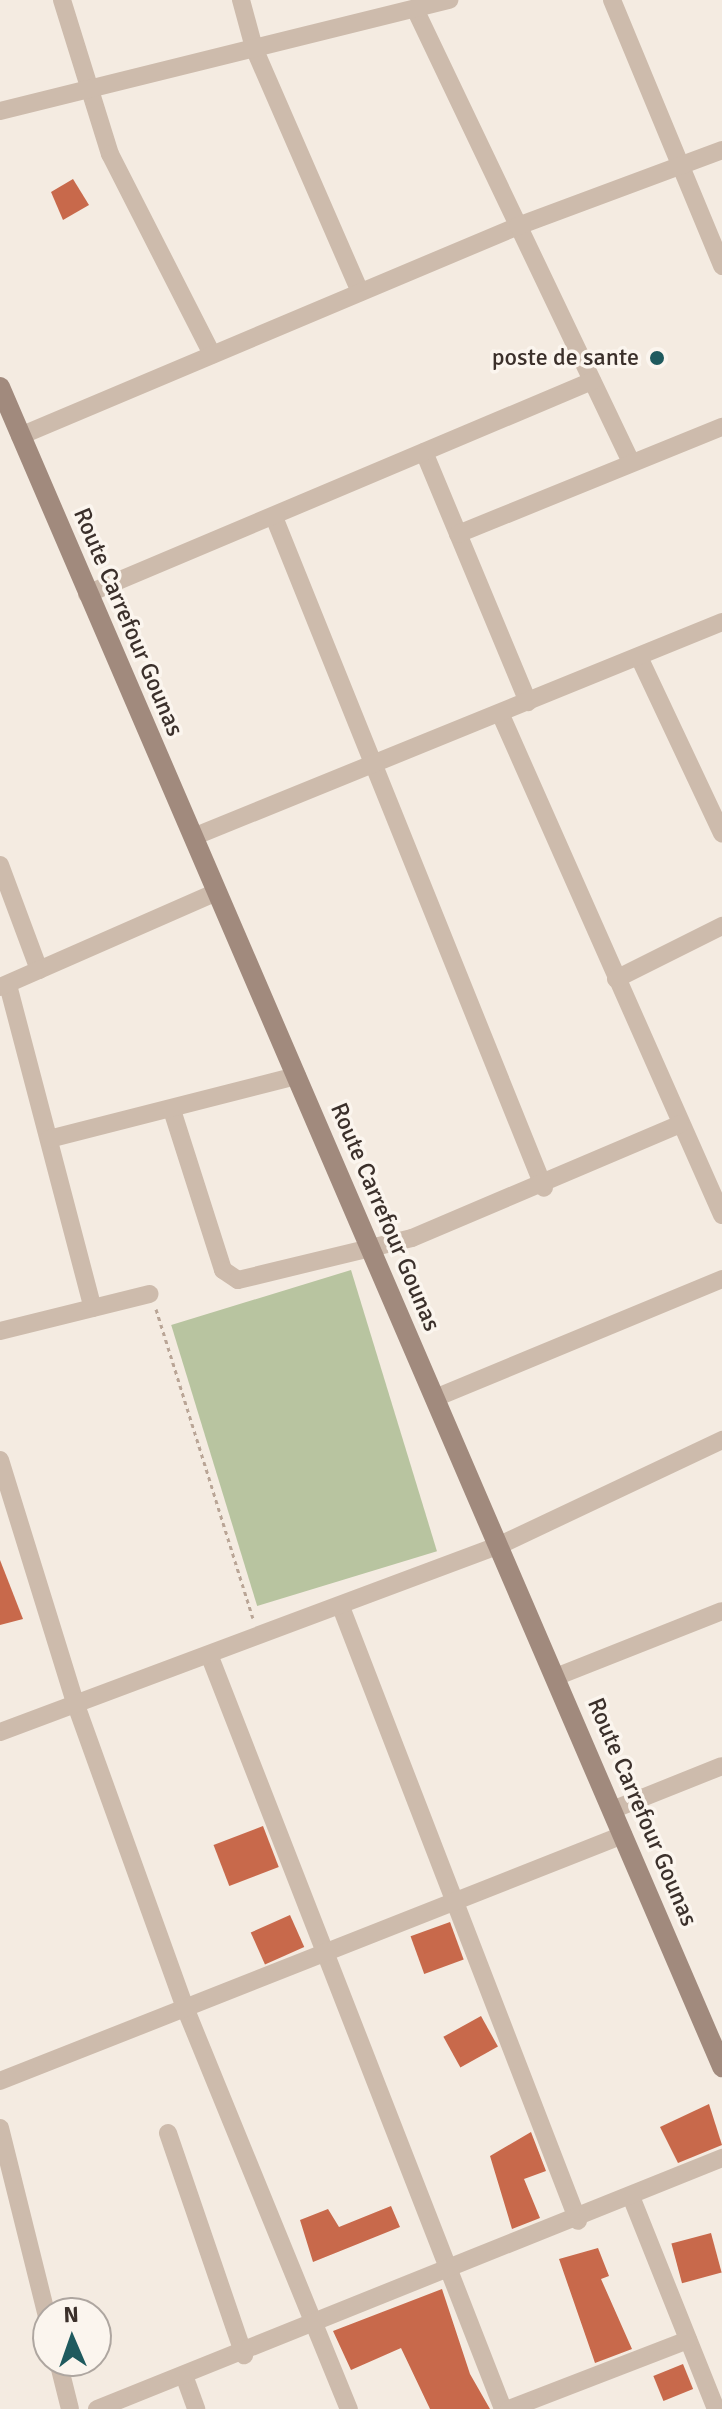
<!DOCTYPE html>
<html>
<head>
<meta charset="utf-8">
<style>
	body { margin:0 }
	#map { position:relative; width:722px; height:2409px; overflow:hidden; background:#f4ebe1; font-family:Signika,sans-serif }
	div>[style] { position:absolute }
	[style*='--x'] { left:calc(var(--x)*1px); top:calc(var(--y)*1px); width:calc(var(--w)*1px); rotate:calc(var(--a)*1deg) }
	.green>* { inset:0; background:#b8c4a0; transform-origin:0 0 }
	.building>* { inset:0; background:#c8694b; transform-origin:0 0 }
	.path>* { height:3px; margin-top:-1.5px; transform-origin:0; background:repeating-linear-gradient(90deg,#b9a596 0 4px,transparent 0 8px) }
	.minor>* { height:18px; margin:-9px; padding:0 9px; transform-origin:9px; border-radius:9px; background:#cdbbac }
	.secondary>* { height:20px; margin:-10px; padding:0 10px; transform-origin:10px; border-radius:10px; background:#a18a7d }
	.dots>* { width:22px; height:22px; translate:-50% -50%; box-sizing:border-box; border:4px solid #fbf5ee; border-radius:50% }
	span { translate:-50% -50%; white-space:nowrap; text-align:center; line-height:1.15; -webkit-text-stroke:7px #fbf5ee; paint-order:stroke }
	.poi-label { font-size:24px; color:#3b302b }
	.right { translate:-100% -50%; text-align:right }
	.street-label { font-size:24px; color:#3b302b }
	.north { position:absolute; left:32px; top:2297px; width:80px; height:80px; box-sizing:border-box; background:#fbf5ee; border:2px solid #aea6a0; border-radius:50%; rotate:358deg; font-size:22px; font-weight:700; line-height:32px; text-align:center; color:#3b302b }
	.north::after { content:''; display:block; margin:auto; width:28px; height:36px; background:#1f5a5e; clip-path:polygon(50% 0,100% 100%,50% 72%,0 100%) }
</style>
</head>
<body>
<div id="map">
	<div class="green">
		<i style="left:351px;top:1270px;width:294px;height:188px;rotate:73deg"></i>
	</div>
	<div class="building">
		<i style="clip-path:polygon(73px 179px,89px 205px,63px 220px,51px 192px)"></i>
		<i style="clip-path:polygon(0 1560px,23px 1619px,0 1625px)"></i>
		<i style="left:263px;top:1826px;width:44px;height:53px;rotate:69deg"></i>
		<i style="left:290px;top:1915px;width:35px;height:43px;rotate:66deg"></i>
		<i style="left:450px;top:1922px;width:40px;height:42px;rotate:70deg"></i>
		<i style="left:481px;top:2016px;width:35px;height:43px;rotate:61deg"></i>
		<i style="clip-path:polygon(709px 2104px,722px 2145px,678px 2163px,660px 2127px)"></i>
		<i style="clip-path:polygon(531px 2132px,546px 2171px,524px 2179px,540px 2218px,512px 2229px,490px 2156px)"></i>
		<i style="clip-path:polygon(391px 2206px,400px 2227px,313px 2262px,300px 2220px,328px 2209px,339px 2227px)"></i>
		<i style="left:711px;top:2233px;width:41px;height:41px;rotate:75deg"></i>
		<i style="clip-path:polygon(598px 2248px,609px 2276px,601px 2279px,632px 2349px,595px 2363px,559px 2259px)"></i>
		<i style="clip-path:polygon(442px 2289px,470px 2374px,490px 2409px,430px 2409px,401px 2348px,351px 2370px,333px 2331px)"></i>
		<i style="left:683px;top:2364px;width:27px;height:32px;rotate:68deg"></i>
	</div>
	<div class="path">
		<i style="--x:156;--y:1309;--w:324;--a:72.6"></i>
	</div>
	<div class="minor">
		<i style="--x:62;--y:0;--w:161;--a:72.7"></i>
		<i style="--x:110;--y:154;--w:225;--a:63"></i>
		<i style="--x:241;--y:0;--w:50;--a:74.8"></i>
		<i style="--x:254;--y:48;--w:266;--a:66.5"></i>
		<i style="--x:612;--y:0;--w:288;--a:67.5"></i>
		<i style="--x:415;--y:9;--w:502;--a:64.51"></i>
		<i style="--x:0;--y:111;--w:463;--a:-13.9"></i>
		<i style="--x:20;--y:436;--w:540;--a:-22.86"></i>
		<i style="--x:518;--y:226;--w:218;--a:-20.4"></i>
		<i style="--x:424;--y:452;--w:271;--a:67.4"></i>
		<i style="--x:274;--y:517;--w:723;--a:68.08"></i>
		<i style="--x:458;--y:534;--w:285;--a:-22.1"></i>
		<i style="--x:87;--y:594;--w:548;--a:-22.87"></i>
		<i style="--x:639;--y:657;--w:195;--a:64.8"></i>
		<i style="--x:500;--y:713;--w:549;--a:66.14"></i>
		<i style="--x:193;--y:837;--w:571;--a:-22.12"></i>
		<i style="--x:0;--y:865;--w:112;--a:69.6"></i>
		<i style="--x:616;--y:979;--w:119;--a:-26.6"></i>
		<i style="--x:8;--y:985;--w:334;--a:75.3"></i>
		<i style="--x:0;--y:987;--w:236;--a:-23.7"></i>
		<i style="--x:172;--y:1110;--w:168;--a:72.3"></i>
		<i style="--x:223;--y:1270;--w:18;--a:34"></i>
		<i style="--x:238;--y:1280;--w:179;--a:-13.6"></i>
		<i style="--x:412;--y:1238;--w:291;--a:-23"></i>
		<i style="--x:49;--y:1139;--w:256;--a:-14.3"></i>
		<i style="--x:0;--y:1331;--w:154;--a:-13.9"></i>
		<i style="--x:435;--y:1398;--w:311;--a:-22.5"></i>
		<i style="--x:0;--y:1460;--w:257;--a:72.8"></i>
		<i style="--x:76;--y:1705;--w:324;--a:70.2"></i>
		<i style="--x:186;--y:2010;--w:431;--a:67.8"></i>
		<i style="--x:341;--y:1607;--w:658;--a:68.89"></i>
		<i style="--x:210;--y:1657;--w:807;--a:68.71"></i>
		<i style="--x:558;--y:1676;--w:176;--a:-21.6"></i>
		<i style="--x:0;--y:1732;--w:534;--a:-20.51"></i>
		<i style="--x:500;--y:1545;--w:246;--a:-25.3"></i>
		<i style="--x:612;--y:1810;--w:118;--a:-21.8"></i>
		<i style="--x:0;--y:2081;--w:670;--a:-21.55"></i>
		<i style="--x:0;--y:2128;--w:199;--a:76"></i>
		<i style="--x:168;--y:2133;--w:235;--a:71.1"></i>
		<i style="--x:632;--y:2199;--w:226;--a:68.2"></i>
		<i style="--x:58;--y:2361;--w:49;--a:76"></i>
		<i style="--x:185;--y:2378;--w:33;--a:70"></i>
		<i style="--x:97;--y:2409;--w:674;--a:-21.88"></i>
		<i style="--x:509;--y:2409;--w:192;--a:-21.1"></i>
	</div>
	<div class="secondary">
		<i style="--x:0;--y:387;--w:1829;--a:66.74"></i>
	</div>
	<div class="dots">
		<i style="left:657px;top:358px;background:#1f5a5e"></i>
	</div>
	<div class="poi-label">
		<span class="right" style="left:639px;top:358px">poste de sante</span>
	</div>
	<div class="street-label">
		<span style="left:128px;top:622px;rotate:67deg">Route Carrefour Gounas</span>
		<span style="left:385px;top:1217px;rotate:67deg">Route Carrefour Gounas</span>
		<span style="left:642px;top:1812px;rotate:67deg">Route Carrefour Gounas</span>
	</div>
	<div class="north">N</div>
</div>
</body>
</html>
